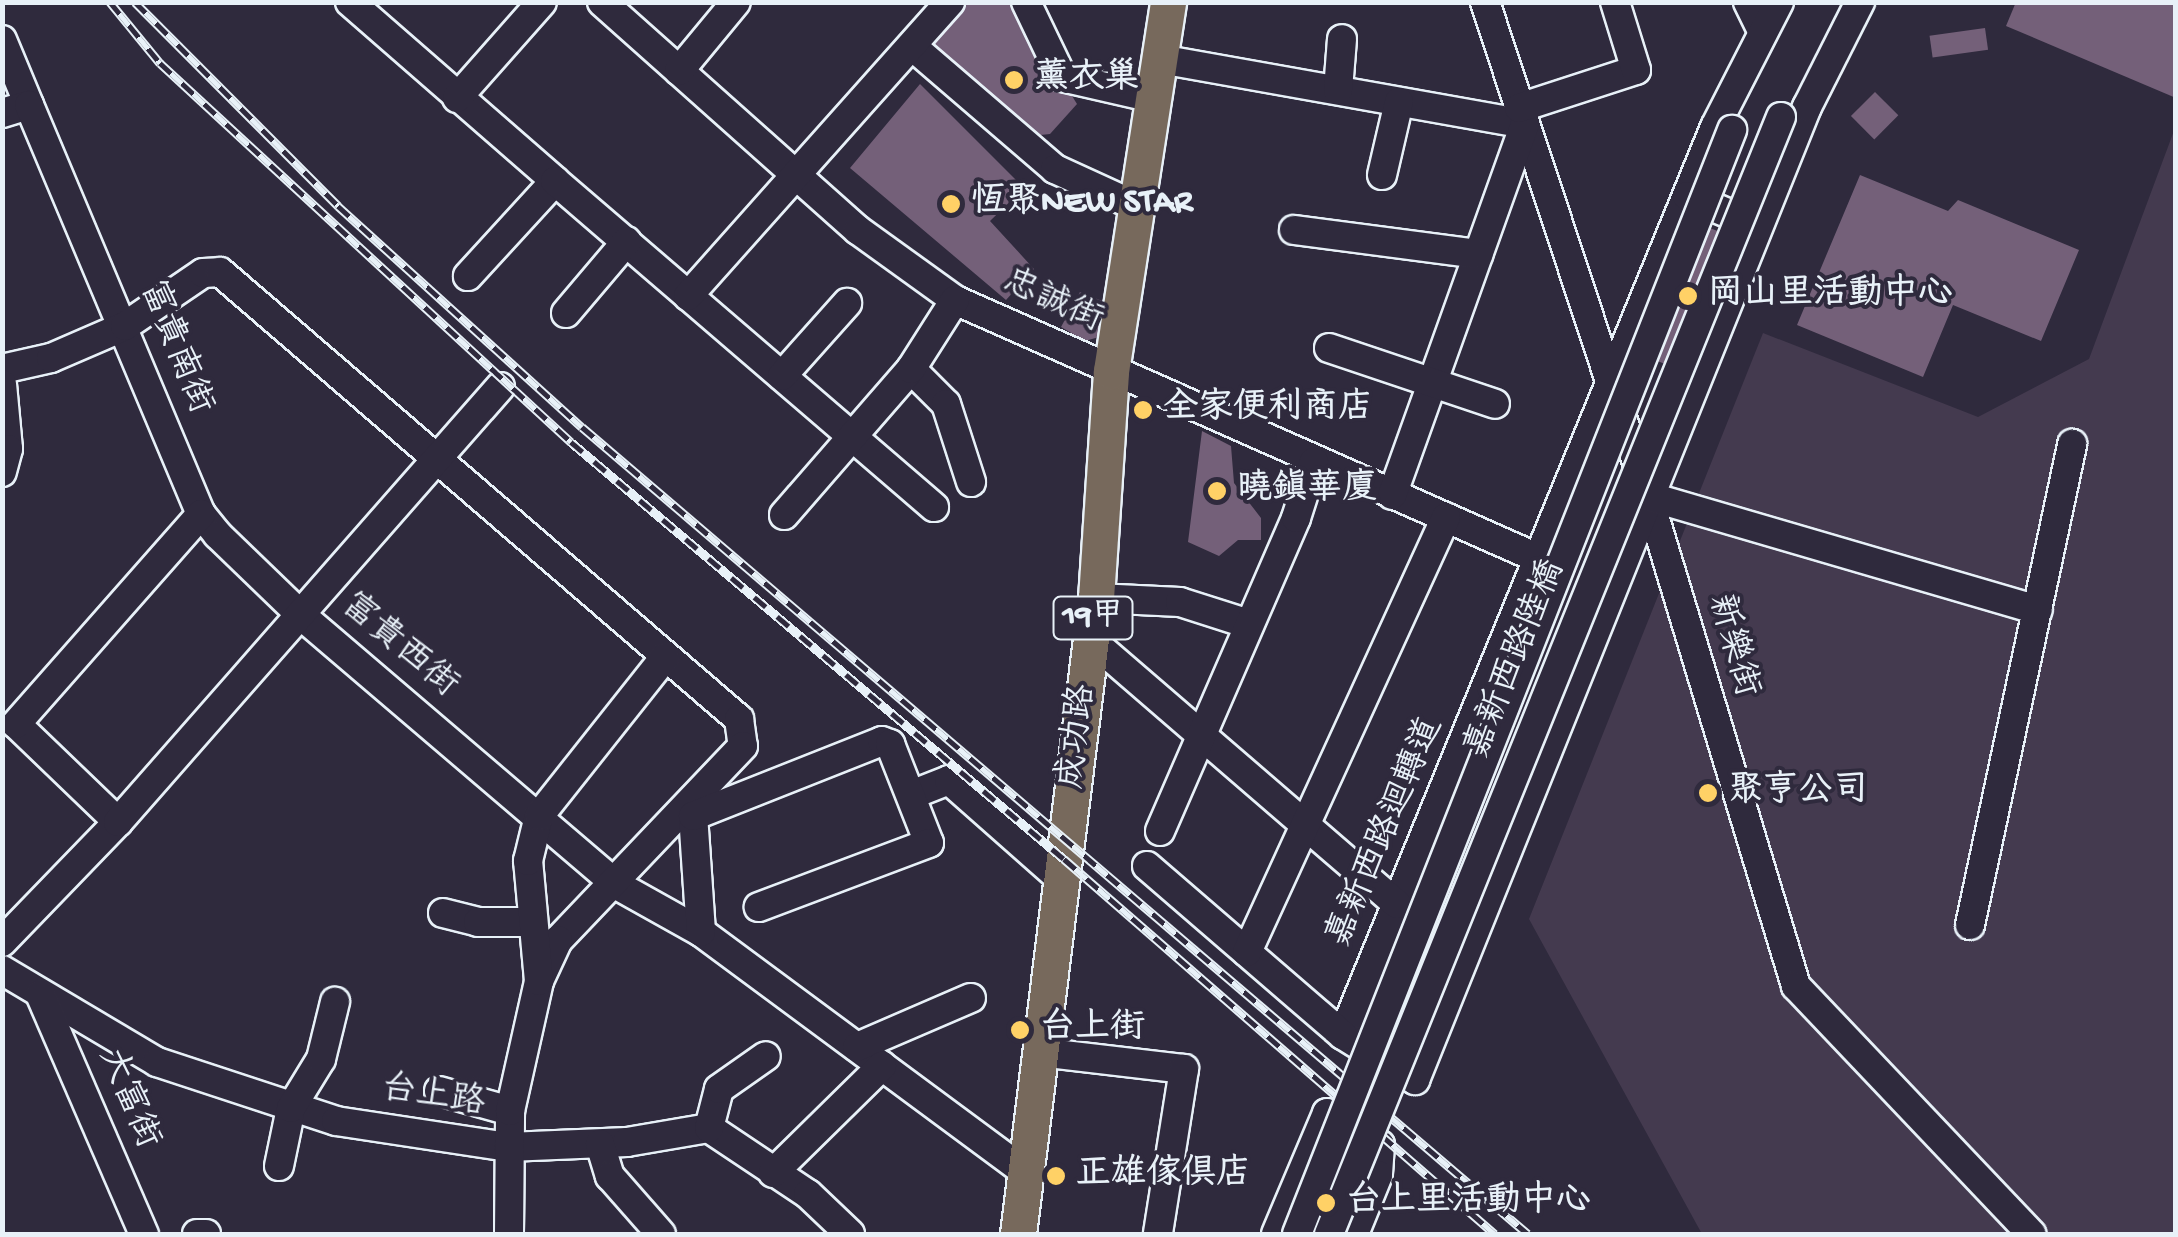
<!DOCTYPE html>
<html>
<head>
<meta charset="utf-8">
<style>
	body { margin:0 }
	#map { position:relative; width:2178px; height:1237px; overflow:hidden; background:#2f2a3d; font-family:"Gochi Hand","LXGW WenKai TC",sans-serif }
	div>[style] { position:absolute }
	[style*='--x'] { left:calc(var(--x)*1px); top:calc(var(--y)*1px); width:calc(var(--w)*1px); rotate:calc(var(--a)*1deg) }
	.built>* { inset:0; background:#443a4f }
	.building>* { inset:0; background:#746079; transform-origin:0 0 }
	.roads { filter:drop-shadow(2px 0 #e8f1f8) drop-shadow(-2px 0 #e8f1f8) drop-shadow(0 2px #e8f1f8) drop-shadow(0 -2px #e8f1f8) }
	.minor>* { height:28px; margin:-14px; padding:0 14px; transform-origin:14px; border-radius:14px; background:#2f2a3d }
	.major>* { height:35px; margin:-17.5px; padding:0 17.5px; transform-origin:17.5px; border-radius:17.5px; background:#77695c }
	.rail>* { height:9px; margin-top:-4.5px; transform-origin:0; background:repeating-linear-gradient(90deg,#2f2a3d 0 15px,#e8f1f8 0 30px); box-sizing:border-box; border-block:2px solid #e8f1f8 }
	.bridges { filter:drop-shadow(2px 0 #e8f1f8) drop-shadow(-2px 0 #e8f1f8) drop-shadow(0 2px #e8f1f8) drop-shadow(0 -2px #e8f1f8) }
	.minor-bridge>* { height:28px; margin:-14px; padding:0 14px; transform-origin:14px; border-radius:14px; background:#2f2a3d }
	.dots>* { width:28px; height:28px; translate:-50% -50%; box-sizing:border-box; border:5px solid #2f2a3d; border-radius:50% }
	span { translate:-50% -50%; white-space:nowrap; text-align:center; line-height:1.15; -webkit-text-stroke:8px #2f2a3d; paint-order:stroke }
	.shield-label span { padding:2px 8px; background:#2f2a3d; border:2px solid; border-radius:8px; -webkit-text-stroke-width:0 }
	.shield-label { font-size:32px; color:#e8f1f8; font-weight:700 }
	.poi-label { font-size:35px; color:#e8f1f8; font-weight:700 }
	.left { translate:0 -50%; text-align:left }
	.street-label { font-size:35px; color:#e8f1f8 }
	.frame { position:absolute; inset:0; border:5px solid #e8f1f8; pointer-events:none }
</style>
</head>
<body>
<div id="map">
	<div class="built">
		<i style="clip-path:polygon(2175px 128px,2175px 1234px,1702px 1234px,1529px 919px,1763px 333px,1978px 417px,2089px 359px)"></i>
	</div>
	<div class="building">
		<i style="clip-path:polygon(964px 2px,1014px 2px,1077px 104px,1050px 134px,1031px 136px,936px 55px,934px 38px)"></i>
		<i style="clip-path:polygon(2016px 2px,2176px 2px,2176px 98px,2006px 26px)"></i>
		<i style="left:1985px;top:28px;width:22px;height:56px;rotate:82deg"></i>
		<i style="clip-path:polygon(920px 84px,1024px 188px,990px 221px,1034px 269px,1006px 300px,850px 168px)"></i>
		<i style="left:1875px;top:92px;width:33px;height:34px;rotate:45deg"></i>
		<i style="clip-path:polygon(1860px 175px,1948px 211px,1958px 200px,2079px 250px,2041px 341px,1953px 305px,1923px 377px,1797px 325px)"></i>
		<i style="left:1689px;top:220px;width:53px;height:143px;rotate:21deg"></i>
		<i style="clip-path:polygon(1080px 292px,1112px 305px,1106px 335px,1085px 341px,1061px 327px)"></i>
		<i style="clip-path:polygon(1202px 431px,1231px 446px,1234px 483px,1261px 518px,1261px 540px,1238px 540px,1219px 556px,1188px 542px)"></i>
	</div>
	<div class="roads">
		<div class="minor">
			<i style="--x:350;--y:2;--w:272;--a:41.1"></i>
			<i style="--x:555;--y:181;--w:129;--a:132.5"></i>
			<i style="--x:602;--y:2;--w:343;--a:41.7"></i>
			<i style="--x:858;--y:230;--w:120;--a:35.8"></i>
			<i style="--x:955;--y:300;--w:642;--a:23.89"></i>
			<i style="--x:1026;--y:2;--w:83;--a:64.4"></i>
			<i style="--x:1062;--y:77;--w:93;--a:13"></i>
			<i style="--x:1485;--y:2;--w:520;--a:71.74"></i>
			<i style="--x:1648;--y:496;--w:512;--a:73.19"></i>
			<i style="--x:1796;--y:986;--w:342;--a:46.5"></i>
			<i style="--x:1748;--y:2;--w:34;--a:64"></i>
			<i style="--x:1779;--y:2;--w:140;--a:117.1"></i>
			<i style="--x:1715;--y:127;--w:981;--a:112.28"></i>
			<i style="--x:1343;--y:1035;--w:85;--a:32"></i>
			<i style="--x:1415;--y:1080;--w:1049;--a:-68.06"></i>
			<i style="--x:1807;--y:107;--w:118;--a:-63.2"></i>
			<i style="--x:2;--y:40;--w:70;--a:67.4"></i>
			<i style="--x:912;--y:46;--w:189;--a:40.7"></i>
			<i style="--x:1055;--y:169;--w:89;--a:24.6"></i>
			<i style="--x:1160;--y:59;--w:371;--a:10.1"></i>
			<i style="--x:1525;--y:124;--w:394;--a:109.7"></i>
			<i style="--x:679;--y:71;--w:89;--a:-50.4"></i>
			<i style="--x:1338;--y:90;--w:51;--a:-85.5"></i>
			<i style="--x:457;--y:98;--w:128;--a:-48.5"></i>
			<i style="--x:1519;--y:108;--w:123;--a:-18"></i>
			<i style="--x:1636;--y:70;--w:71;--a:-107.2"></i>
			<i style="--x:2;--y:113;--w:28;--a:-17"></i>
			<i style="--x:29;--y:105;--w:444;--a:67.2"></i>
			<i style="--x:201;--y:514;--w:27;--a:51"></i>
			<i style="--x:218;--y:535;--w:117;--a:44"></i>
			<i style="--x:302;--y:616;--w:414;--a:40.5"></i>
			<i style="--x:617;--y:885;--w:96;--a:29.2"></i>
			<i style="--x:701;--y:932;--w:403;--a:36.5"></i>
			<i style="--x:1382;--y:175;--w:75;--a:-76.9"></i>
			<i style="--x:555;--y:181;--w:500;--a:40.7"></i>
			<i style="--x:1687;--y:196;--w:77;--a:22.9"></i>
			<i style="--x:1294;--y:230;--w:186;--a:7.4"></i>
			<i style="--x:688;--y:296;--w:394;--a:-48.3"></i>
			<i style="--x:566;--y:313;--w:94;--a:-49.7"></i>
			<i style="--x:1329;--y:348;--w:175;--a:18.6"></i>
			<i style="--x:2;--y:369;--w:50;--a:-12.7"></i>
			<i style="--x:51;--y:358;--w:81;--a:-23.4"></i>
			<i style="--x:125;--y:326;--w:94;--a:-34.2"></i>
			<i style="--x:203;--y:273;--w:17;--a:-3"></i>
			<i style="--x:220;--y:272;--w:685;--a:40.74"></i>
			<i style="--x:739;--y:719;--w:27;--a:82"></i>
			<i style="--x:743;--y:746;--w:268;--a:133.6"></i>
			<i style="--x:558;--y:940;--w:45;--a:114.9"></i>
			<i style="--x:911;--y:369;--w:49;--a:45"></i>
			<i style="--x:946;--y:404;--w:82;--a:72.2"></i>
			<i style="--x:782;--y:376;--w:98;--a:-48.3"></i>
			<i style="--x:2;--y:384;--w:65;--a:84.7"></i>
			<i style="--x:8;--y:449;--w:24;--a:105"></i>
			<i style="--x:1648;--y:496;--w:406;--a:16.3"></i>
			<i style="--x:784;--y:515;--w:194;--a:-49"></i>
			<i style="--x:911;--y:369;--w:82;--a:-57.5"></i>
			<i style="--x:1096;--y:598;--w:84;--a:2.7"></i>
			<i style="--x:1180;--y:602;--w:72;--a:17.7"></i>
			<i style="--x:1091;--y:640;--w:404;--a:40.8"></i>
			<i style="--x:911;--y:795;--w:41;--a:-21.5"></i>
			<i style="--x:949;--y:780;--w:151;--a:41.5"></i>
			<i style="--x:118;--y:822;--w:141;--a:-136.1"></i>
			<i style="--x:16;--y:724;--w:280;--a:-48.6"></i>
			<i style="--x:1160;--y:831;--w:341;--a:-66.5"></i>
			<i style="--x:1296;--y:518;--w:59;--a:-72.2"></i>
			<i style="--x:1147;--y:866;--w:259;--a:40.8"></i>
			<i style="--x:443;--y:913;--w:36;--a:14"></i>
			<i style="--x:478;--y:922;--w:55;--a:0"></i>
			<i style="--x:1970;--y:925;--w:492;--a:-78"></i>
			<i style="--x:701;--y:932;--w:116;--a:-93.9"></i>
			<i style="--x:693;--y:816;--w:203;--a:-21.6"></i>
			<i style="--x:882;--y:741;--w:9;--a:21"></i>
			<i style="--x:890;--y:744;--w:106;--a:68.5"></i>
			<i style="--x:929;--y:843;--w:182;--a:159.4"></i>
			<i style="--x:2;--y:942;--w:167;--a:-46"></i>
			<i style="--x:118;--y:822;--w:579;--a:-48.71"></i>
			<i style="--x:1247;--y:952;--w:478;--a:-65.4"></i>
			<i style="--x:2;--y:970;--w:180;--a:30.7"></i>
			<i style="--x:157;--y:1062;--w:188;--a:18.2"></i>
			<i style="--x:336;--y:1121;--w:174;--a:8.6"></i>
			<i style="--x:508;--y:1147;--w:119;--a:-2.4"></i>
			<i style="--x:627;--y:1142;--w:83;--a:-9.7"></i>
			<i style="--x:709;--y:1128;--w:119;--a:33.7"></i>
			<i style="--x:808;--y:1194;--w:58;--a:43.6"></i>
			<i style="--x:40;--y:994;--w:262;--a:66.6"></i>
			<i style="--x:857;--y:1047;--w:124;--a:-23.3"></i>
			<i style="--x:1039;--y:1052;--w:146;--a:6.7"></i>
			<i style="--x:1184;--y:1069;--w:167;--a:99"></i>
			<i style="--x:439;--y:1091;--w:74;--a:15.7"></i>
			<i style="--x:709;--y:1128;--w:40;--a:-75.6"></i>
			<i style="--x:719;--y:1089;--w:57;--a:-35.1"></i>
			<i style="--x:600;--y:1144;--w:34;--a:73"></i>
			<i style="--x:610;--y:1176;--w:77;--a:48.7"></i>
			<i style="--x:279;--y:1166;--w:59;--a:-78.3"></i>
			<i style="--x:291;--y:1108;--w:57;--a:-58.5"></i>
			<i style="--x:321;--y:1059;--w:59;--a:-76.2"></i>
			<i style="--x:773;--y:1173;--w:153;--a:-44.5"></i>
			<i style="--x:197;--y:1234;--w:9;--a:0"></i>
			<i style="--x:509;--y:1234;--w:123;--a:-89.5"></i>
			<i style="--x:510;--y:1111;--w:133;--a:-77.4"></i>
			<i style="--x:539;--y:981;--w:121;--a:-95.2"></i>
			<i style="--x:528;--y:861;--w:46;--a:-76.3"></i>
			<i style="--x:539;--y:816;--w:203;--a:-51.6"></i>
			<i style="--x:1276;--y:1234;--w:131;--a:-67.1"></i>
			<i style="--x:1327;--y:1113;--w:62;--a:31.1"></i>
			<i style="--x:1380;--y:1145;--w:30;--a:94"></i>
			<i style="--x:1378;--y:1175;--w:64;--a:112.1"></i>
		</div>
		<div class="major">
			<i style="--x:1018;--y:1234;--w:641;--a:-83.01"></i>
			<i style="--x:1096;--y:598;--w:227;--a:-86.2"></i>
			<i style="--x:1111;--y:371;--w:373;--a:-81.2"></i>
		</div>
	</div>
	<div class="rail">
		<i style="--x:110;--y:2;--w:79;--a:50.7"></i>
		<i style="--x:160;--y:63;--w:559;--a:42.68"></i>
		<i style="--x:571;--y:442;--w:646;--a:40.23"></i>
		<i style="--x:1064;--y:859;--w:571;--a:41.03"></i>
		<i style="--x:135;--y:2;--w:288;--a:45.1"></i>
		<i style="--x:338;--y:206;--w:329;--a:42.2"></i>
		<i style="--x:582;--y:427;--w:1243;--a:40.47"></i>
	</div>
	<div class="bridges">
		<div class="minor-bridge">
			<i style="--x:1297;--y:1234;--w:1187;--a:-68.49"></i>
			<i style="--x:1329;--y:1234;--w:1205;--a:-67.97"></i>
		</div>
	</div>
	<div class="dots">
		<i style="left:1014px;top:80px;background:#ffd166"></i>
		<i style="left:951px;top:204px;background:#ffd166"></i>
		<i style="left:1688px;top:296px;background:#ffd166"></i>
		<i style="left:1143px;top:410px;background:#ffd166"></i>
		<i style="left:1217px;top:491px;background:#ffd166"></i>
		<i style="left:1708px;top:793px;background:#ffd166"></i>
		<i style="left:1020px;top:1030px;background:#ffd166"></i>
		<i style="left:1056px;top:1176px;background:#ffd166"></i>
		<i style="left:1326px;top:1203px;background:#ffd166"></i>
	</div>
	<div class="shield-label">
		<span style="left:1093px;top:618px">19甲</span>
	</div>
	<div class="poi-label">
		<span class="left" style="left:1034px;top:80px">薰衣巢</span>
		<span class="left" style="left:971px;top:204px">恆聚NEW STAR</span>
		<span class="left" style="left:1708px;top:296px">岡山里活動中心</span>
		<span class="left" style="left:1163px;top:410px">全家便利商店</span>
		<span class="left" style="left:1237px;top:491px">曉鎮華廈</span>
		<span class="left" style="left:1728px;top:793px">聚亨公司</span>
		<span class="left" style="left:1040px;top:1030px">台上街</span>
		<span class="left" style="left:1076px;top:1176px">正雄傢俱店</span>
		<span class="left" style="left:1346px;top:1203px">台上里活動中心</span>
	</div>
	<div class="street-label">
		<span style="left:1052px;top:303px;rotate:24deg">忠誠街</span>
		<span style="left:174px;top:348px;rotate:68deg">富貴南街</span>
		<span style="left:1731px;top:646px;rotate:74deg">新樂街</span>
		<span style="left:398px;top:647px;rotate:40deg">富貴西街</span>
		<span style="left:1517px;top:660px;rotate:-68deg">嘉新西路陸橋</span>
		<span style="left:1079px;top:737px;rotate:-83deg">成功路</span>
		<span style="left:1387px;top:833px;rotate:-67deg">嘉新西路迴轉道</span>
		<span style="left:433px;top:1098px;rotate:9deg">台上路</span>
		<span style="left:127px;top:1099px;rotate:67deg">大富街</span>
	</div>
	<div class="frame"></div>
</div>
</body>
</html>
